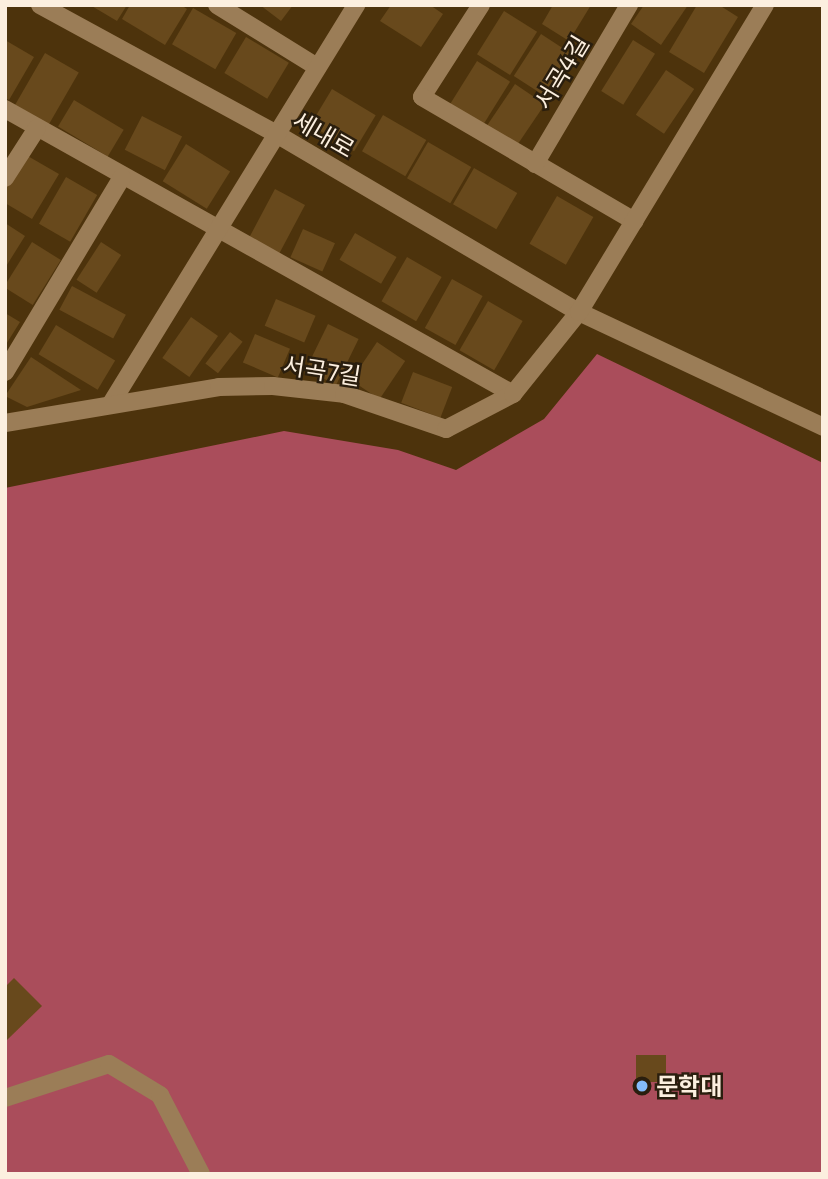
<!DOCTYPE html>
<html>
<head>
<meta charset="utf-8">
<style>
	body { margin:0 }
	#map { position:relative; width:828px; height:1179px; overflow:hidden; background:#4d330c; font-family:"Exo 2","Noto Sans KR",sans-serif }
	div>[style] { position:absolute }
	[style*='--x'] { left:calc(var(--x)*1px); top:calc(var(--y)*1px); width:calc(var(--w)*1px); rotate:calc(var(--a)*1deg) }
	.forest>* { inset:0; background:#aa4d5b }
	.building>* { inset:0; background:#68491c; transform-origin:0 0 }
	.minor>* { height:18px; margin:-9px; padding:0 9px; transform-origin:9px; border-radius:9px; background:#9b7d57 }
	.dots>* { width:19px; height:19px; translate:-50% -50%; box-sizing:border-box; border:4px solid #2a1e0e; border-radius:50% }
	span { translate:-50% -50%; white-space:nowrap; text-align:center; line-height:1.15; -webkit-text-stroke:5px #2a1e0e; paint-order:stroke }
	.street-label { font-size:24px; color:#fcefdf }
	.poi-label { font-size:24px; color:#fcefdf; font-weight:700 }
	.left { translate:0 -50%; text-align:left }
	.frame { position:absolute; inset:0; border:7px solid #fcefdf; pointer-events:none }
</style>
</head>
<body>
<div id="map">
	<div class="forest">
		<i style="clip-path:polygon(597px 354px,823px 463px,823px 1174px,5px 1174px,5px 488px,284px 431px,398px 450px,456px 470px,544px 419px)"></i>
	</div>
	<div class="building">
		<i style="clip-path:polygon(90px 5px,127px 5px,117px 21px)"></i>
		<i style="clip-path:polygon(130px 5px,181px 5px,187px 9px,165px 45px,122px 19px)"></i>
		<i style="clip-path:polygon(260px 5px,293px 5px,281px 21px)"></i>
		<i style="clip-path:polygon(391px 5px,430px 5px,443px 14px,421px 47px,380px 21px)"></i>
		<i style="clip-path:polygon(553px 5px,591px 5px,569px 41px,542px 24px)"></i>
		<i style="clip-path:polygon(644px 5px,688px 5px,661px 45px,631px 24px)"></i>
		<i style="clip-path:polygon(697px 5px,719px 5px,738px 17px,704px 73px,669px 52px)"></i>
		<i style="left:193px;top:8px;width:50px;height:42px;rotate:30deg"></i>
		<i style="left:504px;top:11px;width:39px;height:51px;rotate:32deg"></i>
		<i style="left:541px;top:34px;width:37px;height:50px;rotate:33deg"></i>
		<i style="left:246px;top:37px;width:50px;height:42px;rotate:31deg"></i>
		<i style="clip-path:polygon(5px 40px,34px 57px,9px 100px,5px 98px)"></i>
		<i style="left:633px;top:40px;width:26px;height:60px;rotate:32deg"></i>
		<i style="left:45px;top:53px;width:39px;height:60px;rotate:30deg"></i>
		<i style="left:477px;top:61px;width:39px;height:51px;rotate:32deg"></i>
		<i style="left:666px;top:70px;width:34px;height:54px;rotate:34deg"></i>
		<i style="left:515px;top:84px;width:36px;height:50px;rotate:34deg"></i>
		<i style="left:332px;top:89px;width:51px;height:42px;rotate:31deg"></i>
		<i style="left:74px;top:100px;width:58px;height:31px;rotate:31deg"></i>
		<i style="left:383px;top:115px;width:50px;height:42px;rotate:30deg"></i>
		<i style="left:142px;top:116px;width:45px;height:38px;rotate:27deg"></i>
		<i style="left:428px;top:142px;width:50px;height:42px;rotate:30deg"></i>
		<i style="left:186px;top:144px;width:52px;height:44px;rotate:32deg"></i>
		<i style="clip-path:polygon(26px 155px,59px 174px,32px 219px,5px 203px,5px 190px)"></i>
		<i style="left:474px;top:168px;width:50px;height:42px;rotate:30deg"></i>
		<i style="left:66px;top:177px;width:36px;height:54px;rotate:30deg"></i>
		<i style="left:275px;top:189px;width:34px;height:56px;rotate:28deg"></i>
		<i style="left:557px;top:196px;width:42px;height:55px;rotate:30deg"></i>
		<i style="clip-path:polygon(5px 223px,25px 236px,5px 268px)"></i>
		<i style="left:303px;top:229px;width:35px;height:31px;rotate:24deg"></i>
		<i style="left:355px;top:233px;width:48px;height:31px;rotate:30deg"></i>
		<i style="left:32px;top:242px;width:34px;height:53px;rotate:32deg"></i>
		<i style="left:101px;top:242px;width:24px;height:45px;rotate:33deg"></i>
		<i style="left:407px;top:257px;width:40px;height:51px;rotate:30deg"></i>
		<i style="left:452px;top:279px;width:35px;height:56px;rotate:29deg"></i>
		<i style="left:72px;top:286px;width:61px;height:27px;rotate:28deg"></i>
		<i style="left:276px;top:299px;width:43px;height:29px;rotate:23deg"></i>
		<i style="left:488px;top:301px;width:40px;height:57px;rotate:30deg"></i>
		<i style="clip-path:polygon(5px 313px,20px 322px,5px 346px)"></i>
		<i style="left:191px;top:317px;width:33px;height:50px;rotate:35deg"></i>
		<i style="left:328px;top:324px;width:34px;height:51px;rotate:26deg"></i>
		<i style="left:56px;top:325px;width:69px;height:34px;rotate:31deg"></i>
		<i style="left:230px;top:332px;width:16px;height:40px;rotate:38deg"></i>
		<i style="left:255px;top:334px;width:38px;height:31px;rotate:23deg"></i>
		<i style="left:377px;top:342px;width:34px;height:46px;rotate:34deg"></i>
		<i style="clip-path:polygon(31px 357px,81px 390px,27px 407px,5px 396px)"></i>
		<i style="left:413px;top:372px;width:42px;height:33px;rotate:21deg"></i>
		<i style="clip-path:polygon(14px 978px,42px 1006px,7px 1040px,5px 987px)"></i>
		<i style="left:636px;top:1055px;width:30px;height:27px"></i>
	</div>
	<div class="minor">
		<i style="--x:40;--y:5;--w:271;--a:28.6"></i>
		<i style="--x:278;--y:135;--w:349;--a:30.5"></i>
		<i style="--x:579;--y:312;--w:270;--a:25.2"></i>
		<i style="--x:217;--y:5;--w:118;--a:31.8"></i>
		<i style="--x:481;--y:5;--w:109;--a:122.7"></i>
		<i style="--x:422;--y:97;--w:246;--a:30.3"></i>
		<i style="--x:5;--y:109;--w:582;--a:29.29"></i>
		<i style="--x:535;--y:164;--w:185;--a:-59.4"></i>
		<i style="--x:5;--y:178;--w:59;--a:-57.4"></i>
		<i style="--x:5;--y:372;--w:227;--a:-59"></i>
		<i style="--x:112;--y:402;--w:466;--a:-58.4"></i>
		<i style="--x:5;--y:423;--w:217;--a:-9.5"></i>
		<i style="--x:219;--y:387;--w:54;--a:-1.1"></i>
		<i style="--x:273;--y:386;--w:71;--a:6.4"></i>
		<i style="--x:344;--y:394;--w:108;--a:18.9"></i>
		<i style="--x:446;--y:429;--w:76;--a:-27.6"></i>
		<i style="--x:513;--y:394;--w:105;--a:-51.2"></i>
		<i style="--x:579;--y:312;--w:359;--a:-58.8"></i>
		<i style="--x:5;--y:1098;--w:109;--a:-18.1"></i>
		<i style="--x:109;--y:1064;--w:60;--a:31.3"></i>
		<i style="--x:160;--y:1095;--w:89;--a:62.6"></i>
	</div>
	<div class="dots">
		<i style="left:642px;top:1086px;background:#84bcfb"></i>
	</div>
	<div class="street-label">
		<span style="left:561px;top:72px;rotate:-59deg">서곡4길</span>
		<span style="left:324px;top:134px;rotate:30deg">세내로</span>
		<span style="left:322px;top:370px;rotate:9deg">서곡7길</span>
	</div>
	<div class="poi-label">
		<span class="left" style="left:656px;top:1086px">문학대</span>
	</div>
	<div class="frame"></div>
</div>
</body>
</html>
